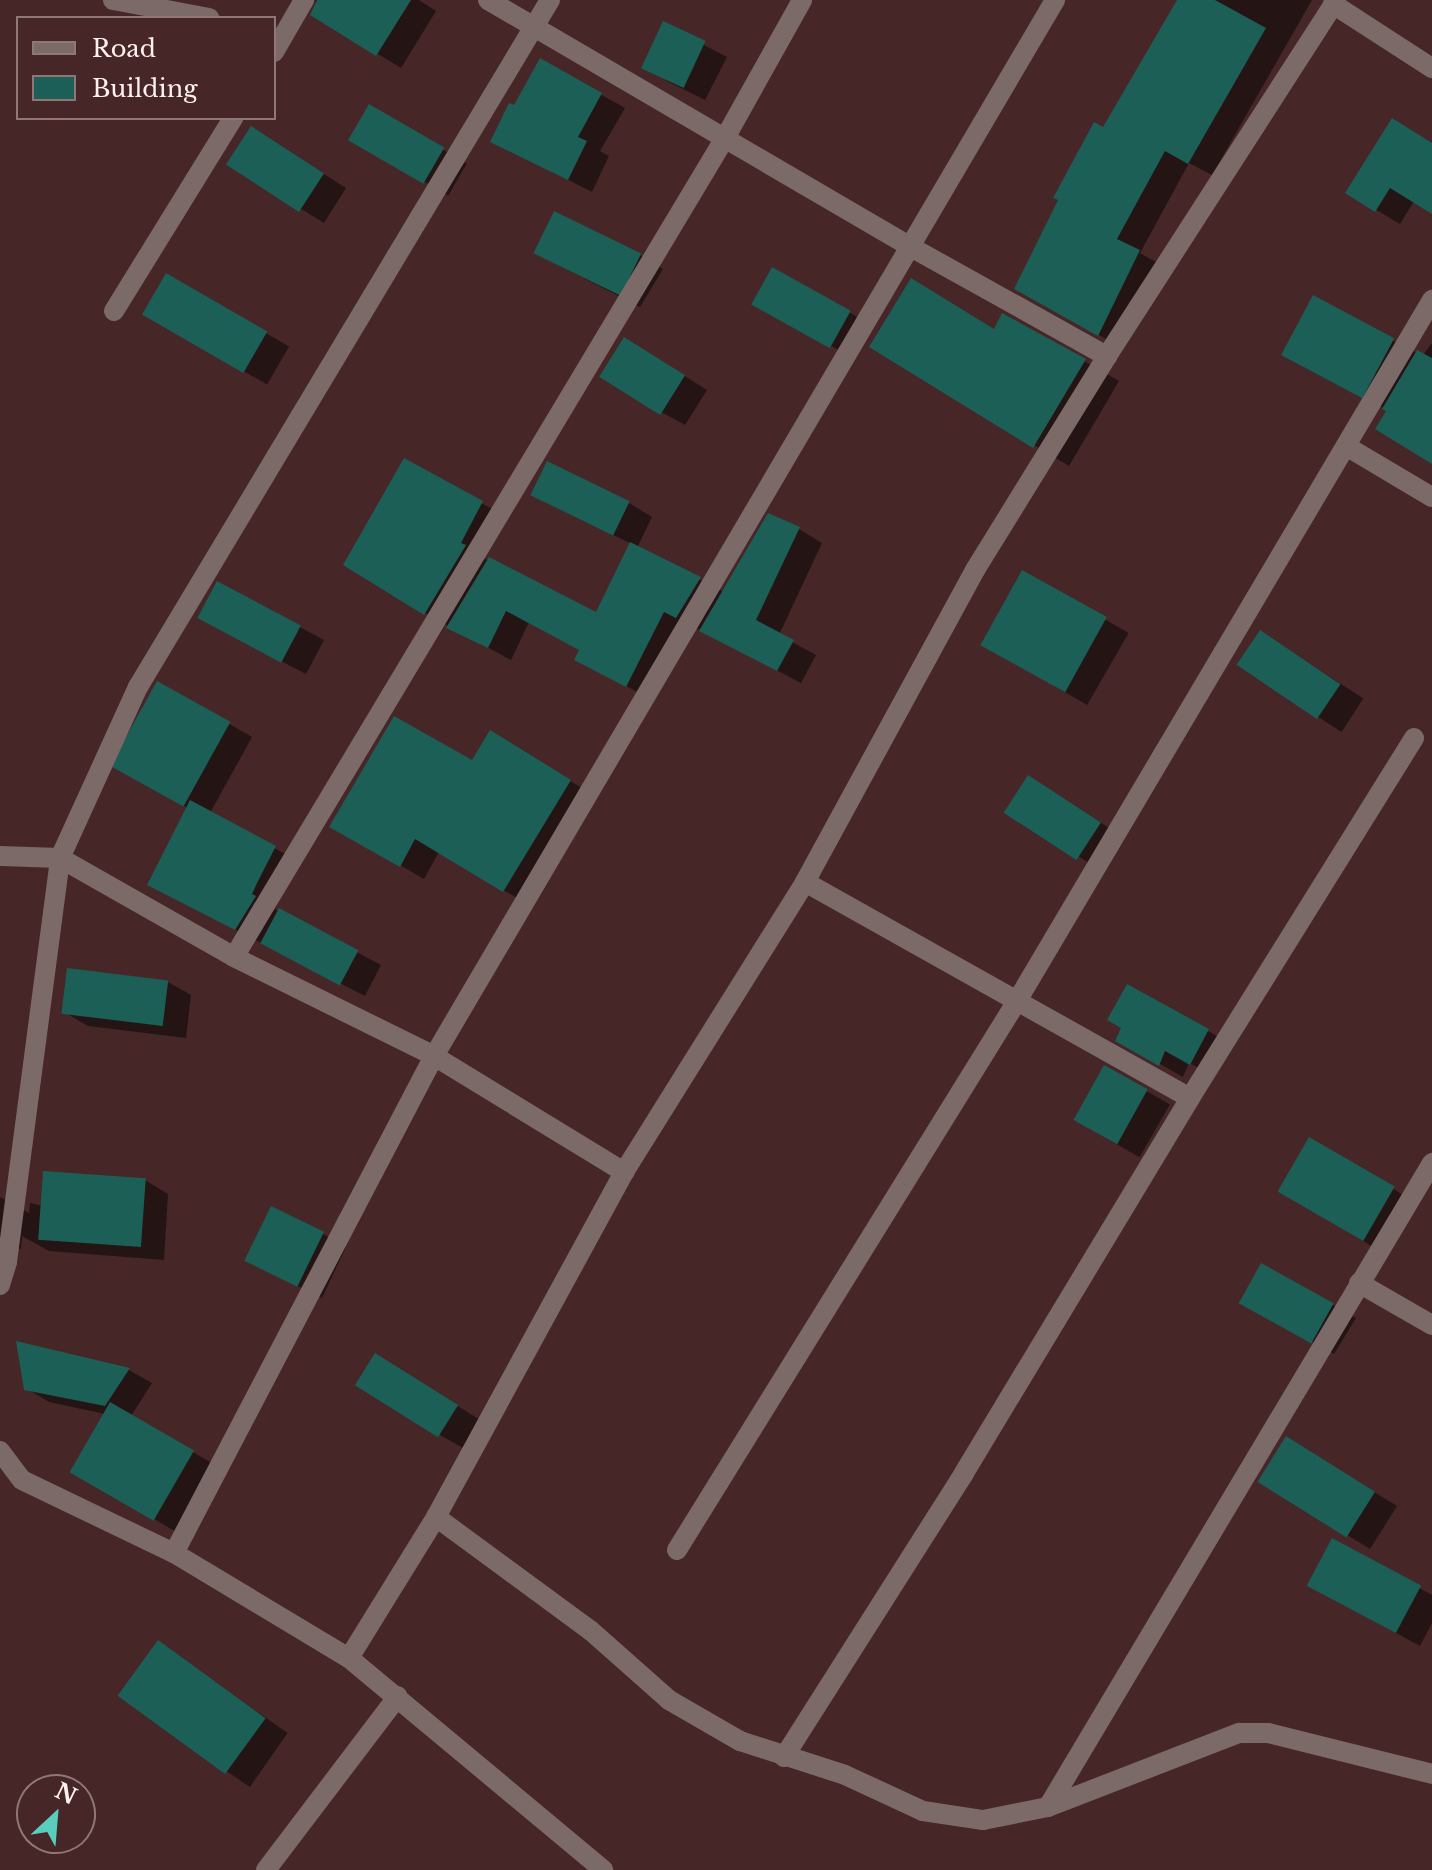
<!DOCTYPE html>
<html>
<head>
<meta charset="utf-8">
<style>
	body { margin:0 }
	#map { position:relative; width:1432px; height:1870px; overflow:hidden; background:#462626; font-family:"Libre Baskerville",serif }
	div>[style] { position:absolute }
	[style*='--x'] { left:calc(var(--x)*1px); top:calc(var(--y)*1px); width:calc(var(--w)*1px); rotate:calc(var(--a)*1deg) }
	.shadow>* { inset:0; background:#0007; transform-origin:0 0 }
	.building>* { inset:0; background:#1b5f57; transform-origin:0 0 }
	.minor>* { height:20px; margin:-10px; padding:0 10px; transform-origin:10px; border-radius:10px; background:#7c6a69 }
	span { translate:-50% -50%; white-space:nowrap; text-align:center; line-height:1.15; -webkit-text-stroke:6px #462626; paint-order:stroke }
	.legend { position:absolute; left:16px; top:16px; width:260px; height:104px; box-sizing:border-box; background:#462626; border:2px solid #907777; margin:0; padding:10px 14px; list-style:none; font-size:24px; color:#fff1f0 }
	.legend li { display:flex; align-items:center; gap:16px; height:40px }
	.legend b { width:40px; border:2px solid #907777 }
	.north { position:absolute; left:16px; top:1774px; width:80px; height:80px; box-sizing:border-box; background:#462626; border:2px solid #907777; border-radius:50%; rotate:26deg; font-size:22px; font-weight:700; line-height:32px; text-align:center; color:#fff1f0 }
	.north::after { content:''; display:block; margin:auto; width:28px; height:36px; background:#59cebf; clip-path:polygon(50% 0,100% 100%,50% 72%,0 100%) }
</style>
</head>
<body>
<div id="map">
	<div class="shadow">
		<i style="clip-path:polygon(316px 0,419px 0,436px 11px,401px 68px,313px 14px)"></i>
		<i style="clip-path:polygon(1179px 0,1312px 0,1212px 175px,1189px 163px,1140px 253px,1163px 266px,1122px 348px,1016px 288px)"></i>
		<i style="clip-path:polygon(664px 24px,727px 57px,705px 100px,665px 80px)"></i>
		<i style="clip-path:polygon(541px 61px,625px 108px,600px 151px,609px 156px,592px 192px,492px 141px)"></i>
		<i style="left:369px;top:107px;width:113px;height:37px;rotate:30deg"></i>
		<i style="clip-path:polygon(275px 143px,346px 188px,324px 223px,229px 164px)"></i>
		<i style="clip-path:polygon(1432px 144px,1432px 212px,1414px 201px,1400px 224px,1348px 193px)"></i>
		<i style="clip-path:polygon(640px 255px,663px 269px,640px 307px,558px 265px)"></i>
		<i style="left:773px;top:270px;width:115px;height:38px;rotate:29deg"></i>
		<i style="left:167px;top:276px;width:141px;height:44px;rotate:30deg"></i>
		<i style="clip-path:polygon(1314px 298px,1418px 354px,1423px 355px,1432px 343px,1432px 462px,1389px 411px,1306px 368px)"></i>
		<i style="clip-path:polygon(1003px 315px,1119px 381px,1069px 466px,872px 347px,995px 331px)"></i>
		<i style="clip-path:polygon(648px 353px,707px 390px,685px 425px,661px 412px)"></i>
		<i style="clip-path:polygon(405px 461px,505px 516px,483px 558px,597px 615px,632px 544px,553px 506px,629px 503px,652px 517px,637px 548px,724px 592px,799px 529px,822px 543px,779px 635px,816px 655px,801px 683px,687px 623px,649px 698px,599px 672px,581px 650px,529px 622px,511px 660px,425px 613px)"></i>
		<i style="left:1023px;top:572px;width:122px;height:83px;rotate:30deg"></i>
		<i style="clip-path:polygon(218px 583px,324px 640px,306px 674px,223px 631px)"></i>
		<i style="left:1261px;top:632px;width:122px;height:40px;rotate:33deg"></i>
		<i style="clip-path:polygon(158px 683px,252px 737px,210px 813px,298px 861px,275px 909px,381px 965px,365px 996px,173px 898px,188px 808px,118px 767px)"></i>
		<i style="clip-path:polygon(514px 746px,593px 795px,527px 904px,439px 852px,424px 879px,332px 826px)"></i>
		<i style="clip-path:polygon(1052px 791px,1123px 837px,1102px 871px,1006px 811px)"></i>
		<i style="clip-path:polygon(168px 982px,191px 995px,186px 1038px,88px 1026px,64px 1012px)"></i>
		<i style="clip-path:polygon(1208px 1031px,1231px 1044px,1214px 1076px,1189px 1063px,1183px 1077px,1118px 1040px)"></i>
		<i style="left:1105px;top:1067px;width:75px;height:61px;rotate:30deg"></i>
		<i style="left:1310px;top:1139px;width:123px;height:60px;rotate:31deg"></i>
		<i style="clip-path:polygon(145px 1180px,168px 1194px,164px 1260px,49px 1251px,22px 1236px,21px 1249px,10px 1248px,0 1253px,0 1197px,29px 1213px,30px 1203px,43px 1206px)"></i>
		<i style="clip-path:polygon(323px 1234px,346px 1247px,322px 1298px,271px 1273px)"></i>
		<i style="clip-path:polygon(1333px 1305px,1356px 1318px,1334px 1354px,1265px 1316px)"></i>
		<i style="clip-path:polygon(19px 1344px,129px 1370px,152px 1383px,131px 1416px,217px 1466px,178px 1533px,72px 1471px,105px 1414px,49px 1402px,26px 1388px)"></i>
		<i style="clip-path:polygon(399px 1369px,480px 1420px,463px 1448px,440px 1435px)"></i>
		<i style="clip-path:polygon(1310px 1453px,1397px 1506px,1370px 1549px,1347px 1535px)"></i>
		<i style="clip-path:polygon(1332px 1540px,1432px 1595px,1432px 1623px,1420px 1646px,1332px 1598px)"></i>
		<i style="left:159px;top:1643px;width:157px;height:66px;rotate:35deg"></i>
	</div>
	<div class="building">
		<i style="clip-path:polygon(317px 0,411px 0,376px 56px,310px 15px)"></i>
		<i style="clip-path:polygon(1177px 0,1215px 0,1266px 28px,1188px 164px,1165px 151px,1117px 239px,1140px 250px,1098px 336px,1014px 289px,1058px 200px,1053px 198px,1094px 122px,1103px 127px)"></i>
		<i style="left:663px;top:21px;width:47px;height:52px;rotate:25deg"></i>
		<i style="clip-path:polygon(540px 58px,602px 93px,578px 137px,587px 141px,568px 180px,490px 142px,509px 103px,514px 105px)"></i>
		<i style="left:369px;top:104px;width:87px;height:42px;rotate:30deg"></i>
		<i style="clip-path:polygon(1392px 118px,1432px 143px,1432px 214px,1390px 188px,1375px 212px,1345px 193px)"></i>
		<i style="left:251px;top:126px;width:87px;height:46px;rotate:33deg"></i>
		<i style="left:554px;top:211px;width:97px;height:47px;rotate:26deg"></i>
		<i style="left:772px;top:267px;width:90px;height:43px;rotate:29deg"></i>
		<i style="left:166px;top:273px;width:117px;height:48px;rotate:30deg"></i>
		<i style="clip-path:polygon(911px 278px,994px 329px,1002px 313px,1086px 359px,1033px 448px,869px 347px)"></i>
		<i style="left:1313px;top:295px;width:92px;height:68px;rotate:28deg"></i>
		<i style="left:624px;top:337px;width:72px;height:47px;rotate:32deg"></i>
		<i style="clip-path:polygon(1417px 350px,1432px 358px,1432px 464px,1375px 429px,1386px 411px,1382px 409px)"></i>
		<i style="clip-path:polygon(404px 458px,483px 501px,461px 543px,466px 545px,424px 615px,343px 565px)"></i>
		<i style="left:547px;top:461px;width:92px;height:38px;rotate:26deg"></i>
		<i style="clip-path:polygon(768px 513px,800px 527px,756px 620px,794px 640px,777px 671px,699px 631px)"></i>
		<i style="clip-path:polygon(630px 542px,701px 577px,676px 618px,664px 612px,626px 687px,574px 660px,579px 650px,506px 611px,488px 648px,446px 628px,489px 557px,596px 612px)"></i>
		<i style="left:1022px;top:570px;width:97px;height:86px;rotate:29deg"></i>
		<i style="left:217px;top:581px;width:95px;height:42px;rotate:28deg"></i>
		<i style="left:1260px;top:630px;width:97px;height:42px;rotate:34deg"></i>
		<i style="left:157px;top:681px;width:84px;height:97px;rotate:29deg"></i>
		<i style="clip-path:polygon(394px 716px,472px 760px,490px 730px,571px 780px,503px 892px,415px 839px,400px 867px,329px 827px)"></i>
		<i style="left:1028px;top:775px;width:87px;height:45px;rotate:33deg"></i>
		<i style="clip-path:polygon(190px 800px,276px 846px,257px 883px,252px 894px,256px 896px,235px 930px,147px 885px)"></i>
		<i style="left:279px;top:908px;width:90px;height:40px;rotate:28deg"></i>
		<i style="left:67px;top:968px;width:102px;height:46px;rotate:7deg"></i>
		<i style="clip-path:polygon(1127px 984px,1209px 1029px,1190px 1065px,1165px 1051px,1159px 1066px,1115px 1041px,1121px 1028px,1107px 1020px)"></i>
		<i style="left:1104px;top:1065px;width:50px;height:63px;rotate:29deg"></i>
		<i style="left:1309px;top:1137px;width:99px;height:63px;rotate:30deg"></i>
		<i style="left:43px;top:1171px;width:103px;height:69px;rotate:4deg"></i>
		<i style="left:271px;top:1206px;width:59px;height:61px;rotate:26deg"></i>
		<i style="left:1261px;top:1263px;width:83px;height:46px;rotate:29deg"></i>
		<i style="clip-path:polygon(16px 1341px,130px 1368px,105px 1406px,24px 1390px)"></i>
		<i style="left:375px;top:1353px;width:98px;height:38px;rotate:32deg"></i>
		<i style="left:110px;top:1402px;width:97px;height:81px;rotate:30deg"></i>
		<i style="left:1286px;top:1436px;width:105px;height:54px;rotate:32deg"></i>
		<i style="left:1332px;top:1538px;width:101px;height:54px;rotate:28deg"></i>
		<i style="left:158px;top:1640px;width:133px;height:69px;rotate:36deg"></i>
	</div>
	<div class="minor">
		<i style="--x:113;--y:0;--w:98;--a:10.6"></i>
		<i style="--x:488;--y:0;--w:488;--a:30.3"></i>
		<i style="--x:909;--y:246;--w:227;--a:29.1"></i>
		<i style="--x:1333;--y:4;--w:118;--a:32.9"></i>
		<i style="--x:274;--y:52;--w:60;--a:-60"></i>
		<i style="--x:114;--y:311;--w:227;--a:-58.3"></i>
		<i style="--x:1346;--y:446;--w:100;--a:30.7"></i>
		<i style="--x:0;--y:856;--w:60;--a:1.9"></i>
		<i style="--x:60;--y:858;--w:200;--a:29.6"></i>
		<i style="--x:234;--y:957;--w:223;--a:26.3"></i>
		<i style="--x:434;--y:1056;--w:223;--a:31.4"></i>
		<i style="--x:805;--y:882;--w:441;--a:29.3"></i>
		<i style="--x:234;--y:957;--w:955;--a:-59.06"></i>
		<i style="--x:725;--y:138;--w:158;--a:-60.8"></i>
		<i style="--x:1359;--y:1283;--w:84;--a:29.9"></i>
		<i style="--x:0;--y:1285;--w:24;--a:-73"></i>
		<i style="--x:7;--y:1262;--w:407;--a:-82.5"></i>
		<i style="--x:60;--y:858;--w:188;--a:-65.5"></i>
		<i style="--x:138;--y:687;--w:801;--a:-59.05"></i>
		<i style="--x:0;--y:1451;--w:36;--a:53"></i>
		<i style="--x:22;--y:1480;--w:169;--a:25.7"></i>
		<i style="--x:174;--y:1553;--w:204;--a:31"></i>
		<i style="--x:349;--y:1658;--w:331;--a:39.8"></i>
		<i style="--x:436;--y:1517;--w:191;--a:36.3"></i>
		<i style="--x:590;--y:1630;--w:106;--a:41.5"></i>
		<i style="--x:669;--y:1700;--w:82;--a:30"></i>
		<i style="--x:740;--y:1741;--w:110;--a:17.9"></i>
		<i style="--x:845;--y:1775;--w:86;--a:24.8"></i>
		<i style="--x:923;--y:1811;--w:61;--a:8.5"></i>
		<i style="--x:983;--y:1820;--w:66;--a:-11.3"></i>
		<i style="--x:1048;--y:1807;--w:205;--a:-21.2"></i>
		<i style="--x:1239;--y:1733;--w:29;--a:0"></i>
		<i style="--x:1268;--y:1733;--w:169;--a:14"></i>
		<i style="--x:677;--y:1550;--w:646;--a:-58.23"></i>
		<i style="--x:1017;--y:1001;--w:815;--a:-59.37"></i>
		<i style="--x:174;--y:1553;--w:561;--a:-62.38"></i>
		<i style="--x:434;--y:1056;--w:1225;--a:-59.54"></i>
		<i style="--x:349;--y:1658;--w:166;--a:-58.3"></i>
		<i style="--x:436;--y:1517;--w:393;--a:-61.4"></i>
		<i style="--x:624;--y:1172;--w:342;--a:-58"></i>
		<i style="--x:805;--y:882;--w:355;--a:-61.4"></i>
		<i style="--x:975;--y:570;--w:251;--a:-58.3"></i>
		<i style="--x:1107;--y:356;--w:423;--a:-57.2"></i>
		<i style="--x:784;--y:1757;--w:336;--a:-57.6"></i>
		<i style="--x:964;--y:1473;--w:438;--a:-58.9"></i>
		<i style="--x:1190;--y:1098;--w:424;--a:-58.1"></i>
		<i style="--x:1048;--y:1807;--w:750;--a:-59.19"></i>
		<i style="--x:266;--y:1870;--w:218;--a:-52.8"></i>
	</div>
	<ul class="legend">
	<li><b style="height:10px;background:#7c6a69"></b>Road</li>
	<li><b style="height:22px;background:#1b5f57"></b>Building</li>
	</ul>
	<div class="north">N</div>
</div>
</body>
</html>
